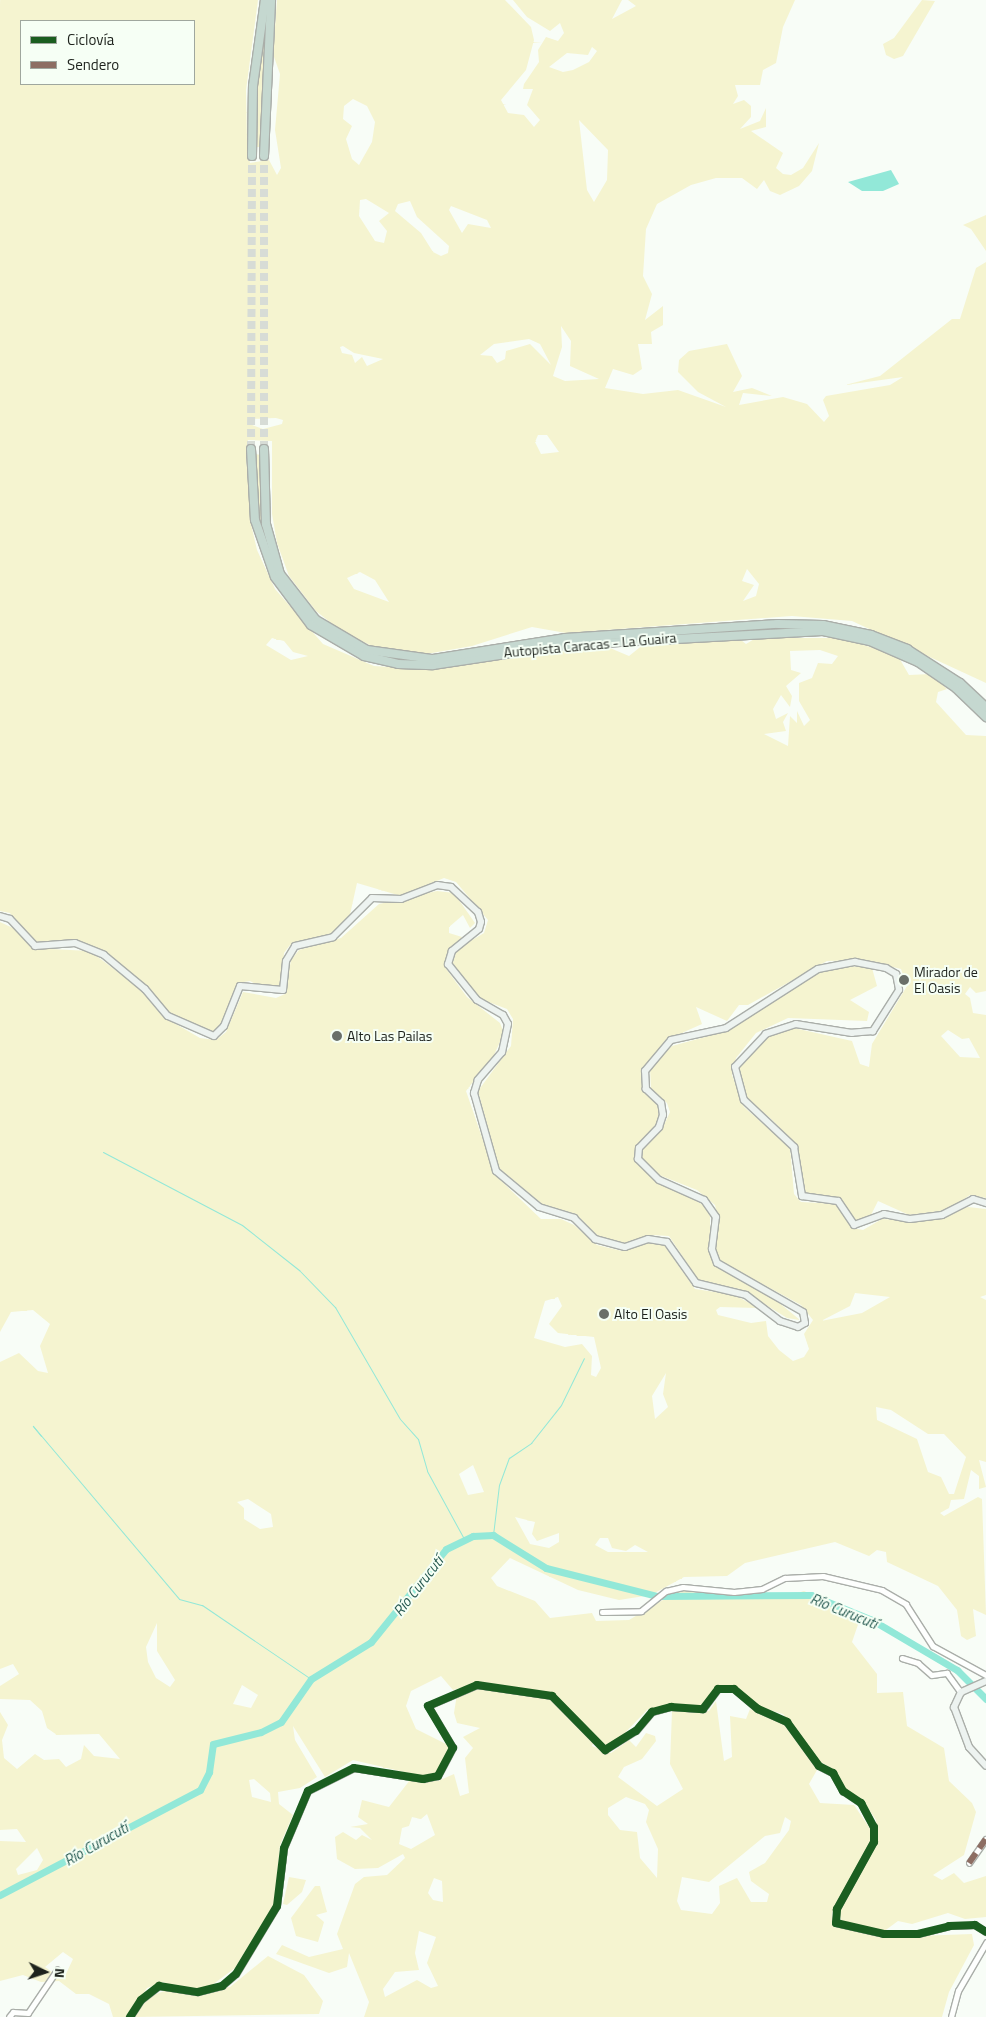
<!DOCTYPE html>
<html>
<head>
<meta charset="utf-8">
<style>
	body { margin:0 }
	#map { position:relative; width:986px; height:2017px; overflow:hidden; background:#f8fdf7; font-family:"Titillium Web",sans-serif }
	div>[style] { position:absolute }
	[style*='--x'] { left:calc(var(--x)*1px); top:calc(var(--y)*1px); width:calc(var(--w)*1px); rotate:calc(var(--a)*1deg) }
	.green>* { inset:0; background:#f5f4d0 }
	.water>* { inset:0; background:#92e8d8 }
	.stream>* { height:1px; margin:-0.5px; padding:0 0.5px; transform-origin:0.5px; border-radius:0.5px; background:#92e8d8 }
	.river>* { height:7px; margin:-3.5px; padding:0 3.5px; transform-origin:3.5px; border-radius:3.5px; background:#92e8d8 }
	.highway-tunnel>* { height:8px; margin-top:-4px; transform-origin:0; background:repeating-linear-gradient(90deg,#d7dcd6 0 8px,transparent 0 12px) }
	.roads { filter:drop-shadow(1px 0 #aaaea9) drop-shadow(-1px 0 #aaaea9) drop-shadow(0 1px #aaaea9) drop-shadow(0 -1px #aaaea9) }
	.street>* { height:4.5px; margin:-2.25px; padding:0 2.25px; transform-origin:2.25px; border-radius:2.25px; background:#fefffe }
	.secondary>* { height:6px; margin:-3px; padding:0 3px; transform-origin:3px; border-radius:3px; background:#edf3f0 }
	.highway>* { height:8px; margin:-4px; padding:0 4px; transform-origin:4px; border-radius:4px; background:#c5d8d0 }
	.quiet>* { height:6px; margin-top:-3px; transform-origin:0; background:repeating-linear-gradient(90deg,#8d6e63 0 12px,transparent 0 18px) }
	.cycleway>* { height:8px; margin:-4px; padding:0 4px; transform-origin:4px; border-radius:4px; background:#1b5e20 }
	.dots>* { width:14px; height:14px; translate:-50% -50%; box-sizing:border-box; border:2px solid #f6fff5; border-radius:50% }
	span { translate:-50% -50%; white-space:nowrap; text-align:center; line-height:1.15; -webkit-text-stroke:4px #f6fff5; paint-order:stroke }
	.street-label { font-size:14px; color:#1d221c }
	.poi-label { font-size:14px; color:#1d221c }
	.left { translate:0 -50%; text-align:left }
	.water-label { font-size:15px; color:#275a51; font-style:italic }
	.legend { position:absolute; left:20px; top:20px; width:175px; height:65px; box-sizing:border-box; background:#f6fff5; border:1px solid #9fa79e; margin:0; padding:6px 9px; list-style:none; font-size:15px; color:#1d221c }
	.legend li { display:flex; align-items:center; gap:10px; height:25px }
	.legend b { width:25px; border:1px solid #9fa79e }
	.north { position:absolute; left:20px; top:1947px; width:50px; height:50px; -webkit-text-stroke:4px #f6fff5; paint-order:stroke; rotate:94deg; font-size:14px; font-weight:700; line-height:20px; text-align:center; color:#1d221c }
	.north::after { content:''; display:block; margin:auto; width:18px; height:22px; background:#1d221c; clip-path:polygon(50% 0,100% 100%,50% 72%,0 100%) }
</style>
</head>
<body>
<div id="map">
	<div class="green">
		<i style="clip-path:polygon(evenodd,0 0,258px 0,246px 90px,247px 143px,250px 163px,269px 160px,277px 175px,281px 168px,275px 130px,280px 74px,273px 54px,277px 0,505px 0,531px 27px,534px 40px,526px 70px,501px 100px,508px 113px,524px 115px,534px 127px,540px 120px,527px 105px,533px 89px,523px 89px,524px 84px,539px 62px,538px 50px,546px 37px,558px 41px,564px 33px,560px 23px,550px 31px,527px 17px,513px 0,622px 0,612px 19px,636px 6px,628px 0,795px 0,783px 27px,776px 63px,763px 70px,760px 85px,735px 85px,738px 96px,733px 104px,744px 100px,751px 106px,751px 117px,740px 129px,760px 121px,766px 108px,766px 127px,751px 131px,783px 153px,776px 168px,783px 174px,791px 175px,803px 168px,819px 143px,812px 171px,799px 186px,780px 195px,770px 191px,764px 180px,757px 189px,742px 178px,716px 178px,691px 185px,657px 204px,646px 229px,643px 276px,652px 294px,645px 320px,663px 306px,663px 325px,651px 332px,652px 344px,638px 344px,642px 369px,633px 375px,613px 369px,605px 388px,643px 394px,678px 390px,726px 407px,698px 392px,678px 372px,679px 360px,689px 351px,727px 344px,742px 376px,733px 392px,752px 388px,772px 396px,743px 393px,739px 405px,783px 397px,807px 404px,824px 422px,829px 416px,823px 400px,826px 396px,890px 385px,903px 377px,845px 385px,880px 376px,952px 319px,960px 319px,976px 268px,986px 262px,986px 683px,852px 621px,792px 616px,566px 633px,532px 627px,472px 646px,426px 654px,374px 647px,341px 631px,316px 611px,289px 576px,277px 543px,272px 514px,272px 441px,248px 440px,246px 455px,251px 524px,257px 550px,275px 589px,323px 644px,374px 666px,433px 670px,555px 651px,610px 648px,629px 656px,644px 644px,737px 637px,746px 644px,756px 638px,842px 638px,898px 656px,909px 675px,931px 674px,947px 689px,938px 692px,936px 702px,966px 735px,986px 736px,986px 991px,976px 993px,970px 987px,965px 994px,970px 998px,973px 1013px,986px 1015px,986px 1198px,970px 1195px,948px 1210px,909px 1215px,878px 1201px,871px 1215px,854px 1221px,840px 1200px,806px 1195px,796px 1144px,769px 1117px,747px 1103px,739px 1067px,763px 1038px,794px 1028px,852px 1041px,860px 1064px,869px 1067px,872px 1044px,907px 986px,901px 969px,865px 960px,827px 961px,748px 1005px,739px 1005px,727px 1021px,696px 1007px,702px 1024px,666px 1040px,643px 1069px,648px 1094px,658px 1106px,659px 1120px,634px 1152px,636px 1162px,648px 1174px,705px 1206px,710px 1216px,710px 1244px,719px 1224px,715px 1205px,697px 1190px,654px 1173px,641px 1158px,642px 1148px,663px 1127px,670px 1112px,667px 1103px,651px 1090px,650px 1068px,672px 1046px,727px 1031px,819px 970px,837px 965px,872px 968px,877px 986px,850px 1000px,869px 1012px,867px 1021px,788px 1018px,756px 1033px,736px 1058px,732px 1075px,744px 1107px,790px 1147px,794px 1194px,801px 1202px,838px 1204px,853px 1228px,863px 1230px,882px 1219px,917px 1221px,968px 1207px,986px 1209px,986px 1295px,980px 1297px,986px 1300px,986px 1462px,979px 1460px,986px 1487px,979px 1489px,979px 1476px,971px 1470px,964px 1499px,951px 1500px,949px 1508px,940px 1513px,944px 1516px,978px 1497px,982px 1499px,986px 1615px,973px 1609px,976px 1636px,967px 1640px,961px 1636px,957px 1610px,938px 1586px,887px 1562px,886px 1552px,877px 1550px,869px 1556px,835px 1542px,745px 1563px,727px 1576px,684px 1577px,651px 1595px,619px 1600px,578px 1590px,510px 1558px,491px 1578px,497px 1586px,535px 1601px,550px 1618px,592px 1613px,596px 1621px,629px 1620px,680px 1590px,735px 1599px,754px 1595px,781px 1598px,804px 1591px,861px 1616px,852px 1642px,877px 1674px,877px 1693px,903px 1692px,907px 1726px,944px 1748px,949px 1781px,972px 1803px,976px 1812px,964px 1855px,933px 1875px,942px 1880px,954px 1873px,964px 1883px,986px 1876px,986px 1917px,965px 1919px,948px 1913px,912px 1924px,898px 1921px,883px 1932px,890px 1937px,972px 1934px,974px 1945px,949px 1992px,942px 2017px,364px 2017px,369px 2002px,349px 1953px,347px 1967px,329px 1973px,276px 1954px,282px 1945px,309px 1957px,343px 1949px,337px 1934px,355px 1884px,364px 1877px,387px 1875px,405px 1858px,403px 1854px,378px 1868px,355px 1869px,337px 1859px,335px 1837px,343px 1832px,356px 1840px,362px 1835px,372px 1840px,360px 1828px,350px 1827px,368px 1824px,358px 1817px,362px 1800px,389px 1807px,410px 1780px,438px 1781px,454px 1774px,460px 1796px,469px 1793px,465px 1758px,473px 1748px,463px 1737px,480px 1728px,457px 1723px,454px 1713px,457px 1694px,486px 1687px,516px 1694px,547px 1693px,483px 1682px,453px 1690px,441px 1676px,411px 1691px,406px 1706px,416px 1729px,448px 1745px,450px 1753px,435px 1775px,417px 1775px,353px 1760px,325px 1777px,293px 1726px,295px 1740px,317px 1777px,300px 1788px,278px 1792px,279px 1804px,293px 1815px,280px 1845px,274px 1904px,235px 1968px,204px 1991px,230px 1987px,268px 1956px,304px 1975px,323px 2001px,319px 2014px,134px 2017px,148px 1997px,170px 1989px,164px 1982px,147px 1988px,127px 2017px,113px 2017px,109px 2004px,89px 1994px,76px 1994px,59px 1981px,41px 1982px,23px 1975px,0 1981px,0 1841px,26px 1842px,17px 1829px,0 1830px,0 1712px,8px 1725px,2px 1740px,4px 1758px,17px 1769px,35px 1754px,44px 1760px,59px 1759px,66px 1767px,81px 1759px,84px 1745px,94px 1756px,120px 1759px,99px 1734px,57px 1735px,47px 1728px,42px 1711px,30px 1700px,0 1699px,0 1686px,19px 1674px,13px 1664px,0 1669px,0 1362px,19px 1353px,38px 1371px,48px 1373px,40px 1346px,50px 1324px,33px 1310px,11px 1312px,0 1332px,0 922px,15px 929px,16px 922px,10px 913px,0 911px,0 0,21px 21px,194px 21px,194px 84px,21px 84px,21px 21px,0 0,592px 47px,597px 51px,589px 62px,573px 70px,563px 72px,549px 67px,567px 53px,588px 55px,592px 47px,0 0,353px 99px,367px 106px,375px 122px,372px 142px,359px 165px,352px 159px,346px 139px,352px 126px,343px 119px,344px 106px,353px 99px,0 0,579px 120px,608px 150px,607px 180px,594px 202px,587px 190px,579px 120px,0 0,366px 199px,389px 213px,379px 221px,387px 231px,384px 243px,375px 241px,359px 216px,360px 200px,366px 199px,0 0,410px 201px,417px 217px,449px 246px,448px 253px,441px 256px,433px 252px,421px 233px,395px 211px,398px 204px,410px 201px,0 0,451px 206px,487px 220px,491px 228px,468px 224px,462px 233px,449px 210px,451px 206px,0 0,561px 326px,571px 341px,570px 366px,599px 379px,565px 381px,553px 376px,562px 347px,561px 326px,0 0,529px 339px,540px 344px,551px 365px,530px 344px,506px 351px,505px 359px,497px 363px,492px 356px,480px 355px,494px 344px,529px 339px,0 0,343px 346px,354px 353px,383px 359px,367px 366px,362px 357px,355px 363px,352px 355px,342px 353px,340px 347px,343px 346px,0 0,276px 418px,283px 420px,282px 424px,263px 429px,247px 423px,249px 419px,276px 418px,0 0,538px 435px,547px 435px,559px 452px,541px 454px,535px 442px,538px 435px,0 0,747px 569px,759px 584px,756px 596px,743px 601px,754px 585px,742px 581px,747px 569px,0 0,360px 572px,375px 580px,389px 602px,354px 589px,347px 578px,360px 572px,0 0,272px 638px,284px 641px,293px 652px,308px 656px,291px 660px,266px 645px,272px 638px,0 0,790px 651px,820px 650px,838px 656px,832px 664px,818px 663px,812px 678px,799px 683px,799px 701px,810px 720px,804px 726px,797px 711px,797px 723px,790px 716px,788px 746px,764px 734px,786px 731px,783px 722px,788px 713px,776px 719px,773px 709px,781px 695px,790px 707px,792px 696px,786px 686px,801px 673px,791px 670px,790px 651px,0 0,444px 878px,456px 882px,488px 920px,484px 933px,457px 949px,452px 966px,478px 998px,507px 1009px,513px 1019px,511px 1046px,478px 1091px,499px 1168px,542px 1204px,576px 1214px,599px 1237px,625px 1243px,652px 1235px,669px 1236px,699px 1281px,740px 1289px,787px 1318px,800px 1320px,744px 1274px,801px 1305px,813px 1320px,804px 1334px,809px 1349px,804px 1357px,793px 1361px,779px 1350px,768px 1336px,766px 1321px,751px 1323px,718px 1315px,716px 1310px,720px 1307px,758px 1308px,735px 1295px,695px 1289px,664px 1245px,649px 1243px,622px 1251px,597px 1245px,574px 1225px,561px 1219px,541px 1219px,495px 1175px,466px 1091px,494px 1055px,504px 1033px,500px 1023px,467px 997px,444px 966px,462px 937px,449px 933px,449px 927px,463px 915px,470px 928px,475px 923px,454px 893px,437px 891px,379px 904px,341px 938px,299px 950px,291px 960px,285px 994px,276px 998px,243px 992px,226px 1032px,216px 1040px,200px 1038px,162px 1016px,139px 988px,90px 951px,50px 949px,57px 941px,73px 940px,101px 949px,147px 986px,168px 1012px,213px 1033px,222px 1027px,237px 983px,250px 981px,267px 990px,282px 987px,284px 953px,290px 945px,330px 935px,349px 919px,357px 883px,401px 896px,444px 878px,0 0,948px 1030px,962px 1039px,969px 1038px,980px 1058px,960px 1057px,941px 1036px,948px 1030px,0 0,855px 1293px,890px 1297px,862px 1313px,821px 1321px,850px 1306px,855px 1293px,0 0,558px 1297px,562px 1306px,549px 1324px,558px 1333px,594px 1337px,601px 1368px,596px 1377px,591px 1375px,592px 1356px,582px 1344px,565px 1347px,534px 1338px,545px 1301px,558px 1297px,0 0,666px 1373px,663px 1394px,668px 1407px,655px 1419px,652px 1396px,666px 1373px,0 0,876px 1407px,891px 1410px,928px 1434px,944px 1434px,966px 1457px,954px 1494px,949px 1494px,941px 1477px,928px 1472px,917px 1439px,877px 1420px,876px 1407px,0 0,473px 1465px,484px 1492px,468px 1495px,459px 1474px,473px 1465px,0 0,248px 1499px,271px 1514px,273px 1527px,260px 1529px,244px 1519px,244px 1508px,237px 1502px,248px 1499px,0 0,515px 1517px,535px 1522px,532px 1534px,537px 1541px,559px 1533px,559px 1542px,549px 1548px,530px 1544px,515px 1517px,0 0,600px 1538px,608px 1538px,612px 1548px,626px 1551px,635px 1545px,648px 1552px,608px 1552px,595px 1545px,600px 1538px,0 0,157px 1623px,157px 1651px,175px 1680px,170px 1687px,156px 1678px,148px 1662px,146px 1647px,157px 1623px,0 0,242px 1685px,258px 1695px,251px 1708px,233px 1704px,242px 1685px,0 0,720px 1685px,739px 1689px,758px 1707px,783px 1714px,819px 1761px,833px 1769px,845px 1789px,862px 1799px,876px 1820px,876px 1844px,838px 1910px,844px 1928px,833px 1923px,832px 1913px,870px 1844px,871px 1830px,854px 1805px,820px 1803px,809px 1784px,817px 1770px,780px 1719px,750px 1709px,746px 1719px,730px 1716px,732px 1757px,724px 1761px,716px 1701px,709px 1711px,672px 1711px,670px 1764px,683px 1789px,657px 1806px,618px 1777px,624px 1767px,642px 1759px,656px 1741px,655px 1736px,646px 1733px,636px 1747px,629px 1740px,611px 1753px,592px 1746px,594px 1741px,606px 1747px,619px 1739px,648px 1709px,703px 1707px,720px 1685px,0 0,254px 1779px,270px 1793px,271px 1802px,252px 1797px,249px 1780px,254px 1779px,0 0,626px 1797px,645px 1804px,649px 1810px,646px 1822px,658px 1849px,657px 1878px,640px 1858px,637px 1832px,620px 1830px,608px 1815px,608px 1808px,626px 1797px,0 0,427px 1814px,435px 1835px,411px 1849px,399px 1844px,402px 1828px,409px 1826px,412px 1817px,421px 1819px,427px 1814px,0 0,785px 1817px,791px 1821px,789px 1830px,765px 1863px,749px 1872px,751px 1881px,769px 1894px,767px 1902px,751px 1902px,737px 1878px,719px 1886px,720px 1903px,712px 1914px,681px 1910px,677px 1901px,682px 1877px,709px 1882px,765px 1836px,780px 1833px,785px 1817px,0 0,37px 1848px,43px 1860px,37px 1870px,18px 1875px,16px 1869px,37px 1848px,0 0,434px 1878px,442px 1881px,443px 1902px,433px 1900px,428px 1893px,434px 1878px,0 0,419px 1931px,436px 1937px,427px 1963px,438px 1986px,431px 1988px,417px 1980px,385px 1997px,383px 1989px,395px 1972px,419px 1970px,415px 1953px,419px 1931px,0 0,63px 1952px,73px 1959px,65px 1976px,59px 1977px,45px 1967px,63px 1952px)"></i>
		<i style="clip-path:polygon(922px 0,935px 1px,903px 56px,894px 59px,886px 55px,883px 44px,894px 38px)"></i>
		<i style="clip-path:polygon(265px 24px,261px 147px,255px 147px,257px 75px)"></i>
		<i style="clip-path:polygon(986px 215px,986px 251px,971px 229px,963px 225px)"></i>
		<i style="clip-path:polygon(255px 454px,261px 455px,265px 547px,257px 512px)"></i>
		<i style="clip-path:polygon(289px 1877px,306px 1880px,302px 1892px,287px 1905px,283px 1904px)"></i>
		<i style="clip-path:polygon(315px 1886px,320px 1886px,327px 1912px,316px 1915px,324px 1922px,318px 1942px,296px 1936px,291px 1918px)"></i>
	</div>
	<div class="water">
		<i style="clip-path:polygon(891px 170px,899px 184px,883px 191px,862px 191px,848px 182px)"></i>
	</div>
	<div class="stream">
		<i style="--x:103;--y:1152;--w:157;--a:27.7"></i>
		<i style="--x:242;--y:1225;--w:73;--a:38.3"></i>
		<i style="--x:299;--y:1270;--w:52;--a:45.8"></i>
		<i style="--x:335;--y:1307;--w:129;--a:59.9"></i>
		<i style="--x:400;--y:1419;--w:27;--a:48"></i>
		<i style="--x:418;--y:1439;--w:33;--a:74"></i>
		<i style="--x:427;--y:1471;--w:77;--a:61.4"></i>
		<i style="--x:41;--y:1436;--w:13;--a:-129"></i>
		<i style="--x:33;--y:1426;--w:226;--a:49.8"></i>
		<i style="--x:179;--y:1599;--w:24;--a:15"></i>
		<i style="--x:202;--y:1605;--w:132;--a:34.2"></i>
		<i style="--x:493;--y:1535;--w:50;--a:-83.2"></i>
		<i style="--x:499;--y:1485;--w:29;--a:-70"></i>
		<i style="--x:509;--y:1458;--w:27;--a:-34"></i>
		<i style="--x:531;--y:1443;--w:48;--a:-51.7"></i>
		<i style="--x:561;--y:1405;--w:52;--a:-63.9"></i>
	</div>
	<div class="river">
		<i style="--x:0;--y:1895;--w:226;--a:-27.7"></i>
		<i style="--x:200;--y:1790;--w:20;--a:-63"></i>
		<i style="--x:209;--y:1772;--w:28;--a:-82"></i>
		<i style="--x:213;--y:1744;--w:49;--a:-14"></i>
		<i style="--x:261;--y:1732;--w:22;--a:-27"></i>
		<i style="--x:281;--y:1722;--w:52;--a:-55.1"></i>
		<i style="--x:311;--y:1679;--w:70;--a:-31.7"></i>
		<i style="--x:371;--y:1642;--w:119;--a:-51.1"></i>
		<i style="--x:446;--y:1549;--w:30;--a:-26"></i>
		<i style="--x:473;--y:1536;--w:20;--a:-3"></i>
		<i style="--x:493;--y:1535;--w:62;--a:31.9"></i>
		<i style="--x:546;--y:1568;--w:114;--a:14.2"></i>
		<i style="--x:657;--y:1596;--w:154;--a:-0.4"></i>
		<i style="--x:811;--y:1595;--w:66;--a:22.3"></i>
		<i style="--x:872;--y:1620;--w:99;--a:30.5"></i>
		<i style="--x:957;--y:1670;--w:41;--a:45"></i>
	</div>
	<div class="highway-tunnel">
		<i style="--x:251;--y:449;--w:293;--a:-89.8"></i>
		<i style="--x:264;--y:449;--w:293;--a:-90"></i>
	</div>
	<div class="roads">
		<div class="street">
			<i style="--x:602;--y:1612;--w:39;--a:-1"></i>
			<i style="--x:641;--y:1611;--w:32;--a:-39"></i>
			<i style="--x:666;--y:1591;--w:17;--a:-13"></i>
			<i style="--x:683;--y:1587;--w:51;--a:5.6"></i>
			<i style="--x:734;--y:1592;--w:28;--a:-6"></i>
			<i style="--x:762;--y:1589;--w:25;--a:-26"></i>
			<i style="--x:785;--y:1578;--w:38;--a:-3"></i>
			<i style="--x:823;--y:1576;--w:61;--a:13.3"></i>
			<i style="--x:882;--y:1590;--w:28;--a:30"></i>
			<i style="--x:906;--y:1604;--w:50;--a:57.3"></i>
			<i style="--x:933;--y:1646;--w:60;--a:28.7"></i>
			<i style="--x:902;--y:1658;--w:17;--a:17"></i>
			<i style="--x:918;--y:1663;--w:18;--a:41"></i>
			<i style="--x:932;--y:1675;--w:15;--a:-8"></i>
			<i style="--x:947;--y:1673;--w:24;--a:54"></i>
			<i style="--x:969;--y:1863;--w:29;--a:-55"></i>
			<i style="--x:9;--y:2017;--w:6;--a:-51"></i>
			<i style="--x:13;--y:2012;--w:15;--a:4"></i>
			<i style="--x:28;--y:2013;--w:52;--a:-56"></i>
			<i style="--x:130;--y:2017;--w:20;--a:-57"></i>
			<i style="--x:141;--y:2000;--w:23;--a:-38"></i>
			<i style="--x:159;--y:1986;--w:39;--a:9"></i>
			<i style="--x:198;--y:1992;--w:25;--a:-14"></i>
			<i style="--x:222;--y:1986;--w:18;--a:-41"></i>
			<i style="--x:236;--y:1974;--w:79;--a:-58.9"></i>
			<i style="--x:277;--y:1906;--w:58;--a:-83.1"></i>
			<i style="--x:284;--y:1848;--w:62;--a:-67.2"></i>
			<i style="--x:308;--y:1791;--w:51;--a:-26.6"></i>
			<i style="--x:354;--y:1768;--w:70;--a:9.1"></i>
			<i style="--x:423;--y:1779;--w:15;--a:-11"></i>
			<i style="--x:438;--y:1776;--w:32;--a:-62"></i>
			<i style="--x:453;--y:1748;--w:49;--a:-120.8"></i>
			<i style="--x:428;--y:1706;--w:53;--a:-23.2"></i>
			<i style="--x:477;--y:1685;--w:76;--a:8.3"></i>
			<i style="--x:552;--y:1696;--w:76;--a:45.5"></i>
			<i style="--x:605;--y:1750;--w:36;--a:-32"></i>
			<i style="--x:636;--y:1731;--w:25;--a:-50"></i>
			<i style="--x:652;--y:1712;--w:20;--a:-15"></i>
			<i style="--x:671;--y:1707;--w:32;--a:4"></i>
			<i style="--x:703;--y:1709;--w:25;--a:-53"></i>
			<i style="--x:718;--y:1689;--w:16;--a:0"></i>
			<i style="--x:734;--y:1689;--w:31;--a:40"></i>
			<i style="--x:758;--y:1709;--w:32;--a:24"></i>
			<i style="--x:787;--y:1722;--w:54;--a:54"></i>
			<i style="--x:819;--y:1766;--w:16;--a:27"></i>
			<i style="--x:833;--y:1773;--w:21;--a:61"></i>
			<i style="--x:843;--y:1791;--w:22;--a:34"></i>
			<i style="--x:861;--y:1803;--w:27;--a:62"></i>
			<i style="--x:874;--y:1827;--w:15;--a:90"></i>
			<i style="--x:874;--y:1842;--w:77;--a:118.9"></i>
			<i style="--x:837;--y:1909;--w:14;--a:94"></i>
			<i style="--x:836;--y:1923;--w:49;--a:12.9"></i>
			<i style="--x:884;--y:1934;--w:34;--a:0"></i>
			<i style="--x:918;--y:1934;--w:32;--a:-14"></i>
			<i style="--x:949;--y:1926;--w:26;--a:-2"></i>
			<i style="--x:975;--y:1925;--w:13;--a:32"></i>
			<i style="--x:951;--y:2017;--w:27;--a:-75"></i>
			<i style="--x:958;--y:1991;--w:56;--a:-59.7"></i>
		</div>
		<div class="secondary">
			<i style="--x:0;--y:916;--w:10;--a:17"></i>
			<i style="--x:10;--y:919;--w:37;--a:47"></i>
			<i style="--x:35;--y:946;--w:40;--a:-4.3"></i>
			<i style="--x:75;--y:943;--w:31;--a:22"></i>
			<i style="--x:104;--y:955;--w:53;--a:39.7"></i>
			<i style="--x:145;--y:989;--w:35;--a:50"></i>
			<i style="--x:168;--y:1016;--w:50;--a:23.5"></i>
			<i style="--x:214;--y:1036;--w:14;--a:-45"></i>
			<i style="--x:224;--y:1026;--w:43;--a:-68.2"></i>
			<i style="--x:240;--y:986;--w:43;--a:5.3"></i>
			<i style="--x:283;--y:990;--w:29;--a:-84"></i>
			<i style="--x:286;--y:961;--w:17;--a:-59"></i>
			<i style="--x:295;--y:946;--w:39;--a:-13"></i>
			<i style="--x:333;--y:937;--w:55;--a:-45"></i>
			<i style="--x:372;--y:898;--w:29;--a:2"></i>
			<i style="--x:401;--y:899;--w:39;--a:-21"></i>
			<i style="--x:437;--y:885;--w:14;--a:8"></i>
			<i style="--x:451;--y:887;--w:37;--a:43"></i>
			<i style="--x:478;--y:912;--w:10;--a:73"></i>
			<i style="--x:481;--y:922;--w:7;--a:106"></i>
			<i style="--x:479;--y:929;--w:35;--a:141"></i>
			<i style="--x:452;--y:951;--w:14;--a:107"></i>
			<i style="--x:448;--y:964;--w:46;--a:51.1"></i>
			<i style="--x:477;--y:1000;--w:30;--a:30"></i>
			<i style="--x:503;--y:1015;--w:10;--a:61"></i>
			<i style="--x:508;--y:1024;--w:29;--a:102"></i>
			<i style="--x:502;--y:1052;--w:37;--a:131"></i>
			<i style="--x:478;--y:1080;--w:14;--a:107"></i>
			<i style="--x:474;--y:1093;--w:81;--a:74.2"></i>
			<i style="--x:496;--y:1171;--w:56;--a:39.9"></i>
			<i style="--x:539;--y:1207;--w:37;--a:17"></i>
			<i style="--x:574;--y:1218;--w:30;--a:45"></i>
			<i style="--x:595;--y:1239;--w:31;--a:15"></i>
			<i style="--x:625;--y:1247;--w:24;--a:-19"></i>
			<i style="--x:648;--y:1239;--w:19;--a:9"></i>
			<i style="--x:667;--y:1242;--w:50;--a:54.7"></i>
			<i style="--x:696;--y:1283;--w:51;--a:13.5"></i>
			<i style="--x:746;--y:1295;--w:43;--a:37.4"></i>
			<i style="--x:780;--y:1321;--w:19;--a:18"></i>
			<i style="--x:798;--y:1327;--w:8;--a:-30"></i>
			<i style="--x:805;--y:1323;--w:11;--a:-100"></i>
			<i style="--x:803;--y:1312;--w:99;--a:-150.3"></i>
			<i style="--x:717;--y:1263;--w:15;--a:-110"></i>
			<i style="--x:712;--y:1249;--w:32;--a:-83"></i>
			<i style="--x:716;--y:1217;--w:21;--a:-125"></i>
			<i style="--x:704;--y:1200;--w:49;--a:-156"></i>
			<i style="--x:659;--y:1180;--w:30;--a:-135"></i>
			<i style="--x:638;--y:1159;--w:11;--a:-85"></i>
			<i style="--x:639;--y:1148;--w:29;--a:-46"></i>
			<i style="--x:659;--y:1127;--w:13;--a:-72"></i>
			<i style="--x:663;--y:1115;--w:12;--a:-99"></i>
			<i style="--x:661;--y:1103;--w:21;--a:-137"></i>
			<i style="--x:646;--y:1089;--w:18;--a:-93"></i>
			<i style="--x:645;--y:1071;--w:40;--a:-50"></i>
			<i style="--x:671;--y:1040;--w:56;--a:-12.3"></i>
			<i style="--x:726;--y:1028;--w:109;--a:-32.7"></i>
			<i style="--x:818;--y:969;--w:38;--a:-11"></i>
			<i style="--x:855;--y:962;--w:32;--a:11"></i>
			<i style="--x:886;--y:968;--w:12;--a:31"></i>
			<i style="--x:896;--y:974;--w:16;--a:79"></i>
			<i style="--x:899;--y:990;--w:49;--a:122.4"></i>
			<i style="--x:873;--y:1031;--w:21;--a:175"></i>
			<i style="--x:852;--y:1033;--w:57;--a:-170.9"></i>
			<i style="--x:796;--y:1024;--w:32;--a:162"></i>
			<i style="--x:766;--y:1034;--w:45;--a:133.2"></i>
			<i style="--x:735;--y:1067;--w:34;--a:75"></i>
			<i style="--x:744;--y:1100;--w:69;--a:43.2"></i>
			<i style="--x:794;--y:1147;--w:50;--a:80.7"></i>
			<i style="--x:802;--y:1196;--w:36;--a:8"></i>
			<i style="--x:838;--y:1201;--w:29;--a:56"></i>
			<i style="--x:854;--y:1225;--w:32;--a:-20"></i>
			<i style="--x:884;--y:1214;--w:26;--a:11"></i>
			<i style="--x:910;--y:1219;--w:32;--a:-7"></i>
			<i style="--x:942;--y:1215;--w:35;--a:-27"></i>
			<i style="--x:973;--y:1199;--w:14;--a:17"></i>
			<i style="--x:986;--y:1681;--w:27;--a:156"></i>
			<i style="--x:961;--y:1692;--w:17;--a:115"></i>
			<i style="--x:954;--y:1707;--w:43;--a:69.4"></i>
			<i style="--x:969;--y:1747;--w:25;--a:48"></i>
		</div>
		<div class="highway">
			<i style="--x:252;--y:156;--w:70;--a:-89.2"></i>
			<i style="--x:253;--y:86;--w:87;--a:-82.1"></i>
			<i style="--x:264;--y:156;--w:156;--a:-87.4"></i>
			<i style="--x:251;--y:449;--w:71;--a:86.8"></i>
			<i style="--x:255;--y:520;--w:60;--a:70.7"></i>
			<i style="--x:275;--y:577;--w:60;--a:53.1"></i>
			<i style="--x:311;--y:625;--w:61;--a:30.3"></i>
			<i style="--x:364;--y:656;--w:35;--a:13"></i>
			<i style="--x:398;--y:664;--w:35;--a:2"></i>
			<i style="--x:433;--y:665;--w:134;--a:-8.6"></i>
			<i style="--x:565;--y:645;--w:258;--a:-3.1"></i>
			<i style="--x:823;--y:631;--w:48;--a:12"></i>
			<i style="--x:870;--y:641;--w:52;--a:23.6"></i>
			<i style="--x:918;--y:662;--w:46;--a:34.4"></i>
			<i style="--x:956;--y:688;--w:42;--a:44"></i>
			<i style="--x:264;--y:449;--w:75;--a:88.5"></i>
			<i style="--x:266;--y:524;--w:52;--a:74.4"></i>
			<i style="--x:280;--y:574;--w:58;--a:52"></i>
			<i style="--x:316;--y:620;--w:59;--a:30.5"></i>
			<i style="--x:367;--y:650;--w:67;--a:7.8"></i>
			<i style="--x:433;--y:659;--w:134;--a:-9"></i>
			<i style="--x:565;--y:638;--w:213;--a:-3.8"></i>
			<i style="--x:778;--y:624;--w:45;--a:1.3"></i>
			<i style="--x:823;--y:625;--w:49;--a:11.8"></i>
			<i style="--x:871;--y:635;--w:39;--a:21"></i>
			<i style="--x:907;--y:649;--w:63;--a:32.7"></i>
			<i style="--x:960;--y:683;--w:35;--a:43"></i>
		</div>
	</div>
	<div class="quiet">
		<i style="--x:969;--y:1863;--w:29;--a:-55"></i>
	</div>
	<div class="cycleway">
		<i style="--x:130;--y:2017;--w:20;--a:-57"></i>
		<i style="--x:141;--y:2000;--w:23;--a:-38"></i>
		<i style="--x:159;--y:1986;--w:39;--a:9"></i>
		<i style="--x:198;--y:1992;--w:25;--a:-14"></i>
		<i style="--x:222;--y:1986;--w:18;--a:-41"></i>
		<i style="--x:236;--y:1974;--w:79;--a:-58.9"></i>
		<i style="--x:277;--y:1906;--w:58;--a:-83.1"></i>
		<i style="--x:284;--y:1848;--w:62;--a:-67.2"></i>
		<i style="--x:308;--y:1791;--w:51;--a:-26.6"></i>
		<i style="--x:354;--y:1768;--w:70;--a:9.1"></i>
		<i style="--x:423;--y:1779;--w:15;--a:-11"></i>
		<i style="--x:438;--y:1776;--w:32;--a:-62"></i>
		<i style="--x:453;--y:1748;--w:49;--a:-120.8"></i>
		<i style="--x:428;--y:1706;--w:53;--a:-23.2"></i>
		<i style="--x:477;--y:1685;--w:76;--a:8.3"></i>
		<i style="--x:552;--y:1696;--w:76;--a:45.5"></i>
		<i style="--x:605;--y:1750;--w:36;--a:-32"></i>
		<i style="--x:636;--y:1731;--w:25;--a:-50"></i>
		<i style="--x:652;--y:1712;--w:20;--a:-15"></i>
		<i style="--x:671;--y:1707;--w:32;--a:4"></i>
		<i style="--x:703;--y:1709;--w:25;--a:-53"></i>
		<i style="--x:718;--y:1689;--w:16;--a:0"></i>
		<i style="--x:734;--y:1689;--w:31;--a:40"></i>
		<i style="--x:758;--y:1709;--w:32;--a:24"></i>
		<i style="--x:787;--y:1722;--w:54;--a:54"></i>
		<i style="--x:819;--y:1766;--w:16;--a:27"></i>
		<i style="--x:833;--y:1773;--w:21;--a:61"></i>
		<i style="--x:843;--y:1791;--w:22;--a:34"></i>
		<i style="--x:861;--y:1803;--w:27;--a:62"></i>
		<i style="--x:874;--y:1827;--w:15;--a:90"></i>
		<i style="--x:874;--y:1842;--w:77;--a:118.9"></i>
		<i style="--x:837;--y:1909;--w:14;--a:94"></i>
		<i style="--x:836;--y:1923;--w:49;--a:12.9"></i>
		<i style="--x:884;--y:1934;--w:34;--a:0"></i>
		<i style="--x:918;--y:1934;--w:32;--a:-14"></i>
		<i style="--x:949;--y:1926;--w:26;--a:-2"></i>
		<i style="--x:975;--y:1925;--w:13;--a:32"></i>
	</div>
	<div class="dots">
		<i style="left:904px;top:980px;background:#6a6f69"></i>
		<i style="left:337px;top:1036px;background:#6a6f69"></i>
		<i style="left:604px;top:1314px;background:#6a6f69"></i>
	</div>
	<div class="street-label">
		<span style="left:590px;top:645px;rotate:-5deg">Autopista Caracas - La Guaira</span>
	</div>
	<div class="poi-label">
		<span class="left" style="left:914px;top:980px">Mirador de<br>El Oasis</span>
		<span class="left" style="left:347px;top:1036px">Alto Las Pailas</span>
		<span class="left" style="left:614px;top:1314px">Alto El Oasis</span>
	</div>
	<div class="water-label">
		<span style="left:418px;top:1586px;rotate:-52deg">Río Curucutí</span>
		<span style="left:844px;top:1611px;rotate:22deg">Río Curucutí</span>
		<span style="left:96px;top:1844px;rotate:-30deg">Río Curucutí</span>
	</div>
	<ul class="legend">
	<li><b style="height:6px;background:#1b5e20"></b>Ciclovía</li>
	<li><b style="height:6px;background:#8d6e63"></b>Sendero</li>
	</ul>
	<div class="north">N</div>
</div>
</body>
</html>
